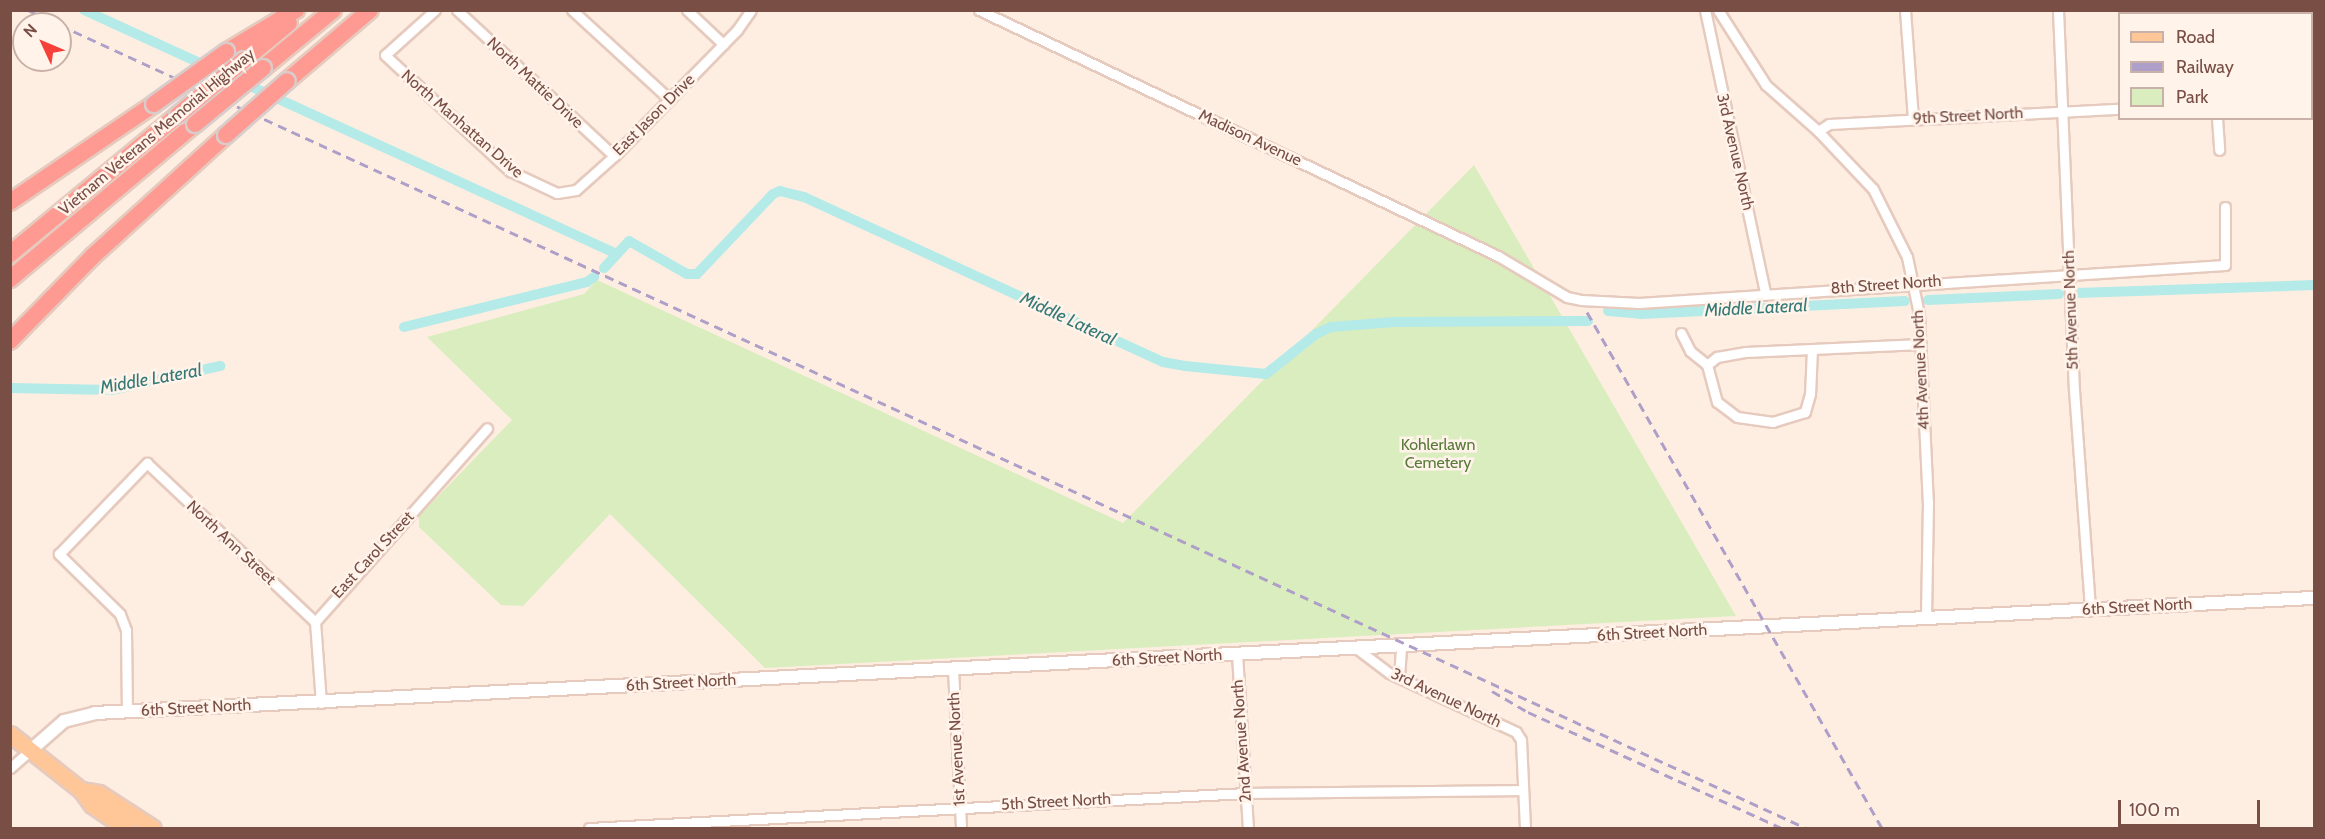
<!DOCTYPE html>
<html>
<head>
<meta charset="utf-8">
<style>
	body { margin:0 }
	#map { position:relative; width:2325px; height:839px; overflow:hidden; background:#feeee1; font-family:Cabin,sans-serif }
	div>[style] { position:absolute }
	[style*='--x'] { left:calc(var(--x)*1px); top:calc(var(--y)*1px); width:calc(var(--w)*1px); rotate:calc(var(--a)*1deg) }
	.green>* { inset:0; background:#daedbe }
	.canal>* { height:10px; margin:-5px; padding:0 5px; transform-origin:5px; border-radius:5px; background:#b4eae8 }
	.roads { filter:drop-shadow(2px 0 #e6cabe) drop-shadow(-2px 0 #e6cabe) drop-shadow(0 2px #e6cabe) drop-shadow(0 -2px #e6cabe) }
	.minor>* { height:9px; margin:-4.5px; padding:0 4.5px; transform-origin:4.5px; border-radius:4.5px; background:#fff }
	.tertiary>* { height:12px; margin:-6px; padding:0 6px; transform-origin:6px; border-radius:6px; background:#fff }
	.primary>* { height:15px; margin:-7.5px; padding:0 7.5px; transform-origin:7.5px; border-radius:7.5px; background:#ffc698 }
	.motorway>* { height:16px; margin:-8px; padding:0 8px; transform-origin:8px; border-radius:8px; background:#ff9a92 }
	.rail>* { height:3px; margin-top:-1.5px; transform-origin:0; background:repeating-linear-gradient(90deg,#ae9fc9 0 9px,transparent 0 15px) }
	.bridges { filter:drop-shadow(2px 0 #d9cdcb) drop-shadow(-2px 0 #d9cdcb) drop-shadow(0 2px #d9cdcb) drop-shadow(0 -2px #d9cdcb) }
	.motorway-bridge>* { height:16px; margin:-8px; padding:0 8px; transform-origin:8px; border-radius:8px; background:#ff9a92 }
	span { translate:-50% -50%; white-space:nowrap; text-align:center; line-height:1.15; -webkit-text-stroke:5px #fff3ea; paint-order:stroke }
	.street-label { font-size:16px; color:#784e45 }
	.park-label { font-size:16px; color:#587a3a }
	.water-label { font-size:18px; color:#357977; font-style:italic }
	.frame { position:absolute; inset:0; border:12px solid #784e45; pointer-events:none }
	.legend { position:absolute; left:2118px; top:12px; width:195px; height:108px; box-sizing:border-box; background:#fff3ea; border:2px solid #c9b1a8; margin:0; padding:8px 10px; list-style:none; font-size:18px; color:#784e45 }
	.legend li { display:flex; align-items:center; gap:12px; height:30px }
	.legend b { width:30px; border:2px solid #c9b1a8 }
	.north { position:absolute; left:12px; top:12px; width:60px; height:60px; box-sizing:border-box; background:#fff3ea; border:2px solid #c9b1a8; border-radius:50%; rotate:314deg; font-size:16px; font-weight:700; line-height:24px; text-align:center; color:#784e45 }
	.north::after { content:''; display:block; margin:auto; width:21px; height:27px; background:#f5413a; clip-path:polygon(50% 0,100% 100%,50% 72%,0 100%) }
	.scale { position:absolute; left:2118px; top:800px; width:142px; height:27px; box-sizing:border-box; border:3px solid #784e45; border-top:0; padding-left:8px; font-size:18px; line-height:21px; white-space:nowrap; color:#784e45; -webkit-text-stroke:4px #fff3ea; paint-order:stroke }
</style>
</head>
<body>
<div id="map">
	<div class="green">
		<i style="clip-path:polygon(1474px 165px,1736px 616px,765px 668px,610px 514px,523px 606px,501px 605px,419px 527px,419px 516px,512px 420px,427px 337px,584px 294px,597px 280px,1123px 523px)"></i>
	</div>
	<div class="canal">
		<i style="--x:84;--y:10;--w:586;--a:24.6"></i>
		<i style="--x:604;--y:268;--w:37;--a:-47"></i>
		<i style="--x:629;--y:241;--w:67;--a:29.6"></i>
		<i style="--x:687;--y:274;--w:10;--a:0"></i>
		<i style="--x:697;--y:274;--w:110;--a:-46.5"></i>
		<i style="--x:773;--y:194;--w:8;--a:-23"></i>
		<i style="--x:780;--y:191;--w:25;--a:14"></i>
		<i style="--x:804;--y:197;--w:395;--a:24.7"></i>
		<i style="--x:1163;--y:362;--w:22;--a:10"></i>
		<i style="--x:1185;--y:366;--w:81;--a:5.6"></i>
		<i style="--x:1266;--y:374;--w:64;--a:-38.7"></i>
		<i style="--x:1316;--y:334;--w:17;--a:-25"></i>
		<i style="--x:1331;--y:327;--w:63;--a:-4.5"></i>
		<i style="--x:1394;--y:322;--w:194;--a:-0.3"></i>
		<i style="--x:2076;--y:293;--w:238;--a:-1.9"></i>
		<i style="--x:1928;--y:300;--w:131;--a:-2.6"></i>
		<i style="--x:1608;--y:311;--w:33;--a:5"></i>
		<i style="--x:1641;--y:314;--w:264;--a:-2.8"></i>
		<i style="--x:404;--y:327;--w:188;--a:-13.8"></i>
		<i style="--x:587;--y:282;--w:9;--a:-36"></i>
		<i style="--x:10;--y:388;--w:102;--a:1.1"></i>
		<i style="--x:112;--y:390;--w:111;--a:-12.5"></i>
	</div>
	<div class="roads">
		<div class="minor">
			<i style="--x:435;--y:10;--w:67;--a:138"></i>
			<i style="--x:385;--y:55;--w:171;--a:42.9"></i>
			<i style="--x:510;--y:171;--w:52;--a:25.1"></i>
			<i style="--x:557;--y:193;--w:19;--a:-9"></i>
			<i style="--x:576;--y:190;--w:51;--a:-41.8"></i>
			<i style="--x:614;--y:156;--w:176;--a:-45.7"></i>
			<i style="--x:737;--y:30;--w:24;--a:-55"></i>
			<i style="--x:457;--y:10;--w:214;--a:42.9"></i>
			<i style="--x:572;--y:10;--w:132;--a:42.5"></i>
			<i style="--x:687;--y:10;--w:50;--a:43.4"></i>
			<i style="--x:979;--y:10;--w:574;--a:25.36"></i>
			<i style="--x:1498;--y:256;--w:80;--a:30.7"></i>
			<i style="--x:1567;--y:297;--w:14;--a:12"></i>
			<i style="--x:1581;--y:300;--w:58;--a:3"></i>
			<i style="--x:1639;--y:303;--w:587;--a:-3.71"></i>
			<i style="--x:2225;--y:265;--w:58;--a:-90"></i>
			<i style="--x:1705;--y:10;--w:289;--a:78"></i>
			<i style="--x:1718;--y:10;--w:89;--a:57.4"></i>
			<i style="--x:1766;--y:85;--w:69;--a:41.5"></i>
			<i style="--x:1818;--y:131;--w:80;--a:46.5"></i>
			<i style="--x:1873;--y:189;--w:76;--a:63.4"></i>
			<i style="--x:1907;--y:257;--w:58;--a:78.1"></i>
			<i style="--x:1919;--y:314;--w:188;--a:87.3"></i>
			<i style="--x:1928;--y:502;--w:116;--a:91"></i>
			<i style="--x:1905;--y:10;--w:108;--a:85.8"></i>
			<i style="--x:2058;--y:10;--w:380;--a:87.6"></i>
			<i style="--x:2074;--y:390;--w:221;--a:85.8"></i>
			<i style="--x:2217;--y:118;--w:32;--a:86"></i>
			<i style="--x:1818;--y:131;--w:13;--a:-32"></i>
			<i style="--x:1829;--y:124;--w:291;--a:-3"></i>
			<i style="--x:1681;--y:333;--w:20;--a:63"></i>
			<i style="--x:1690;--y:351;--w:22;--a:39"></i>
			<i style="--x:1812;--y:349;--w:45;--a:92.5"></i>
			<i style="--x:1810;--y:394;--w:19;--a:106"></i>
			<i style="--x:1805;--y:412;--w:34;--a:163"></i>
			<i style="--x:1773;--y:422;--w:36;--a:-172"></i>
			<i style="--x:1737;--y:417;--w:25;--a:-143"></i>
			<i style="--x:1717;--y:402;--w:38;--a:-105"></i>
			<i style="--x:1707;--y:365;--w:13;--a:-39"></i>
			<i style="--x:1717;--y:357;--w:28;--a:-10"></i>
			<i style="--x:1745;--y:352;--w:67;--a:-2.6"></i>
			<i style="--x:1812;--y:349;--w:109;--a:-2.6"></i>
			<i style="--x:1356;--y:648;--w:41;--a:37.1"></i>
			<i style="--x:1389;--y:673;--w:140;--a:24.9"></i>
			<i style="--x:1516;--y:732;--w:9;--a:58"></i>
			<i style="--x:1521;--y:740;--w:88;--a:87.4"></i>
			<i style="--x:1237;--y:654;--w:174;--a:86.4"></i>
			<i style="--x:953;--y:669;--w:159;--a:87.1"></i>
			<i style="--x:1399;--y:677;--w:31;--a:-86"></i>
			<i style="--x:321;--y:703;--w:81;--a:-94.2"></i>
			<i style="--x:315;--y:622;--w:259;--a:-48.4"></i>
			<i style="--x:127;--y:712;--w:82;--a:-90.7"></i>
			<i style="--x:126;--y:630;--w:17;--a:-111"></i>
			<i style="--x:120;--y:614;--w:86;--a:-135.5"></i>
			<i style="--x:59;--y:554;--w:127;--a:-46"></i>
			<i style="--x:147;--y:463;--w:231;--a:43.4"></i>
			<i style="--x:10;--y:768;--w:28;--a:-41"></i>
			<i style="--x:589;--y:828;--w:658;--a:-3.05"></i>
			<i style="--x:1246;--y:793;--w:277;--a:-0.6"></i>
		</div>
		<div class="tertiary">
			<i style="--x:31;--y:750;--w:44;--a:-41.3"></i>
			<i style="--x:64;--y:721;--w:32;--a:-14"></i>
			<i style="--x:95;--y:713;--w:2222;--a:-2.97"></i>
		</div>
		<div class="primary">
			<i style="--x:10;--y:734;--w:90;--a:38.3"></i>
			<i style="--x:81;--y:790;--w:19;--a:54"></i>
			<i style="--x:92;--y:805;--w:41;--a:34.1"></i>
			<i style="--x:81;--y:790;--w:18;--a:9"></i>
			<i style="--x:99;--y:793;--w:64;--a:32.9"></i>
		</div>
		<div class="motorway">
			<i style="--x:226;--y:52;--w:82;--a:-31"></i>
			<i style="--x:244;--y:60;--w:58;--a:-39.4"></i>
			<i style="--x:263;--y:68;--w:91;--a:-39.6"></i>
			<i style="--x:287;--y:81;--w:109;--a:-40.5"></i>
			<i style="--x:10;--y:202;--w:174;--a:-34.2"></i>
			<i style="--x:10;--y:254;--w:218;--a:-39.6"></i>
			<i style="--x:10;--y:279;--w:241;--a:-40"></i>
			<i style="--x:10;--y:341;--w:119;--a:-45.7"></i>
			<i style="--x:93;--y:256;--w:180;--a:-42.3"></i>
		</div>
	</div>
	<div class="rail">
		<i style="--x:28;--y:10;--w:33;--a:25"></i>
		<i style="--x:60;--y:25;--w:1922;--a:24.7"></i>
		<i style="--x:1587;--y:312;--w:594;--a:60.24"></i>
		<i style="--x:1492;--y:691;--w:42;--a:30.3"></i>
		<i style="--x:1528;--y:712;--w:278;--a:24.6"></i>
	</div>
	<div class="bridges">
		<div class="motorway-bridge">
			<i style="--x:154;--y:104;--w:89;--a:-35.8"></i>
			<i style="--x:178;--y:115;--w:86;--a:-39.8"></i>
			<i style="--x:195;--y:124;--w:88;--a:-39.5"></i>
			<i style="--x:226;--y:135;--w:81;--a:-41.5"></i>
		</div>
	</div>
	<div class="street-label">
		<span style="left:535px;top:83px;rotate:43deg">North Mattie Drive</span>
		<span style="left:654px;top:115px;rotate:-45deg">East Jason Drive</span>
		<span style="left:1968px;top:116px;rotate:-3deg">9th Street North</span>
		<span style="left:462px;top:124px;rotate:41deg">North Manhattan Drive</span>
		<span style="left:157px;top:132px;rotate:-40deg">Vietnam Veterans Memorial Highway</span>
		<span style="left:1250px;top:138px;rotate:25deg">Madison Avenue</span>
		<span style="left:1735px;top:152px;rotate:77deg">3rd Avenue North</span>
		<span style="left:1886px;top:285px;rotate:-4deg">8th Street North</span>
		<span style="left:2071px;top:310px;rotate:-92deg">5th Avenue North</span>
		<span style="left:1921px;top:370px;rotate:-93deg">4th Avenue North</span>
		<span style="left:231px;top:543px;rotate:43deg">North Ann Street</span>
		<span style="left:373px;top:555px;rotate:-47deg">East Carol Street</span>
		<span style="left:2137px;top:607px;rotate:-3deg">6th Street North</span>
		<span style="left:1652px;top:633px;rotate:-3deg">6th Street North</span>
		<span style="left:1167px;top:658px;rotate:-3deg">6th Street North</span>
		<span style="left:681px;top:683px;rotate:-3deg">6th Street North</span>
		<span style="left:1446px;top:698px;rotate:25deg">3rd Avenue North</span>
		<span style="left:196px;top:708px;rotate:-3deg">6th Street North</span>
		<span style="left:1242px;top:741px;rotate:-94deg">2nd Avenue North</span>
		<span style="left:957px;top:749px;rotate:-93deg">1st Avenue North</span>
		<span style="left:1056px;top:802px;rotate:-3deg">5th Street North</span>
	</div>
	<div class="park-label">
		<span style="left:1438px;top:454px">Kohlerlawn<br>Cemetery</span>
	</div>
	<div class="water-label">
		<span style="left:1756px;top:308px;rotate:-3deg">Middle Lateral</span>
		<span style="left:1068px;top:319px;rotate:25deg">Middle Lateral</span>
		<span style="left:151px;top:379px;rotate:-10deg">Middle Lateral</span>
	</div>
	<div class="frame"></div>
	<ul class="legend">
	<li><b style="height:8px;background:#ffc698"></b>Road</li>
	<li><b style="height:8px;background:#ae9fc9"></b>Railway</li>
	<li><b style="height:16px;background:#daedbe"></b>Park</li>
	</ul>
	<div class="north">N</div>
	<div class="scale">100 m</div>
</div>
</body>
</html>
